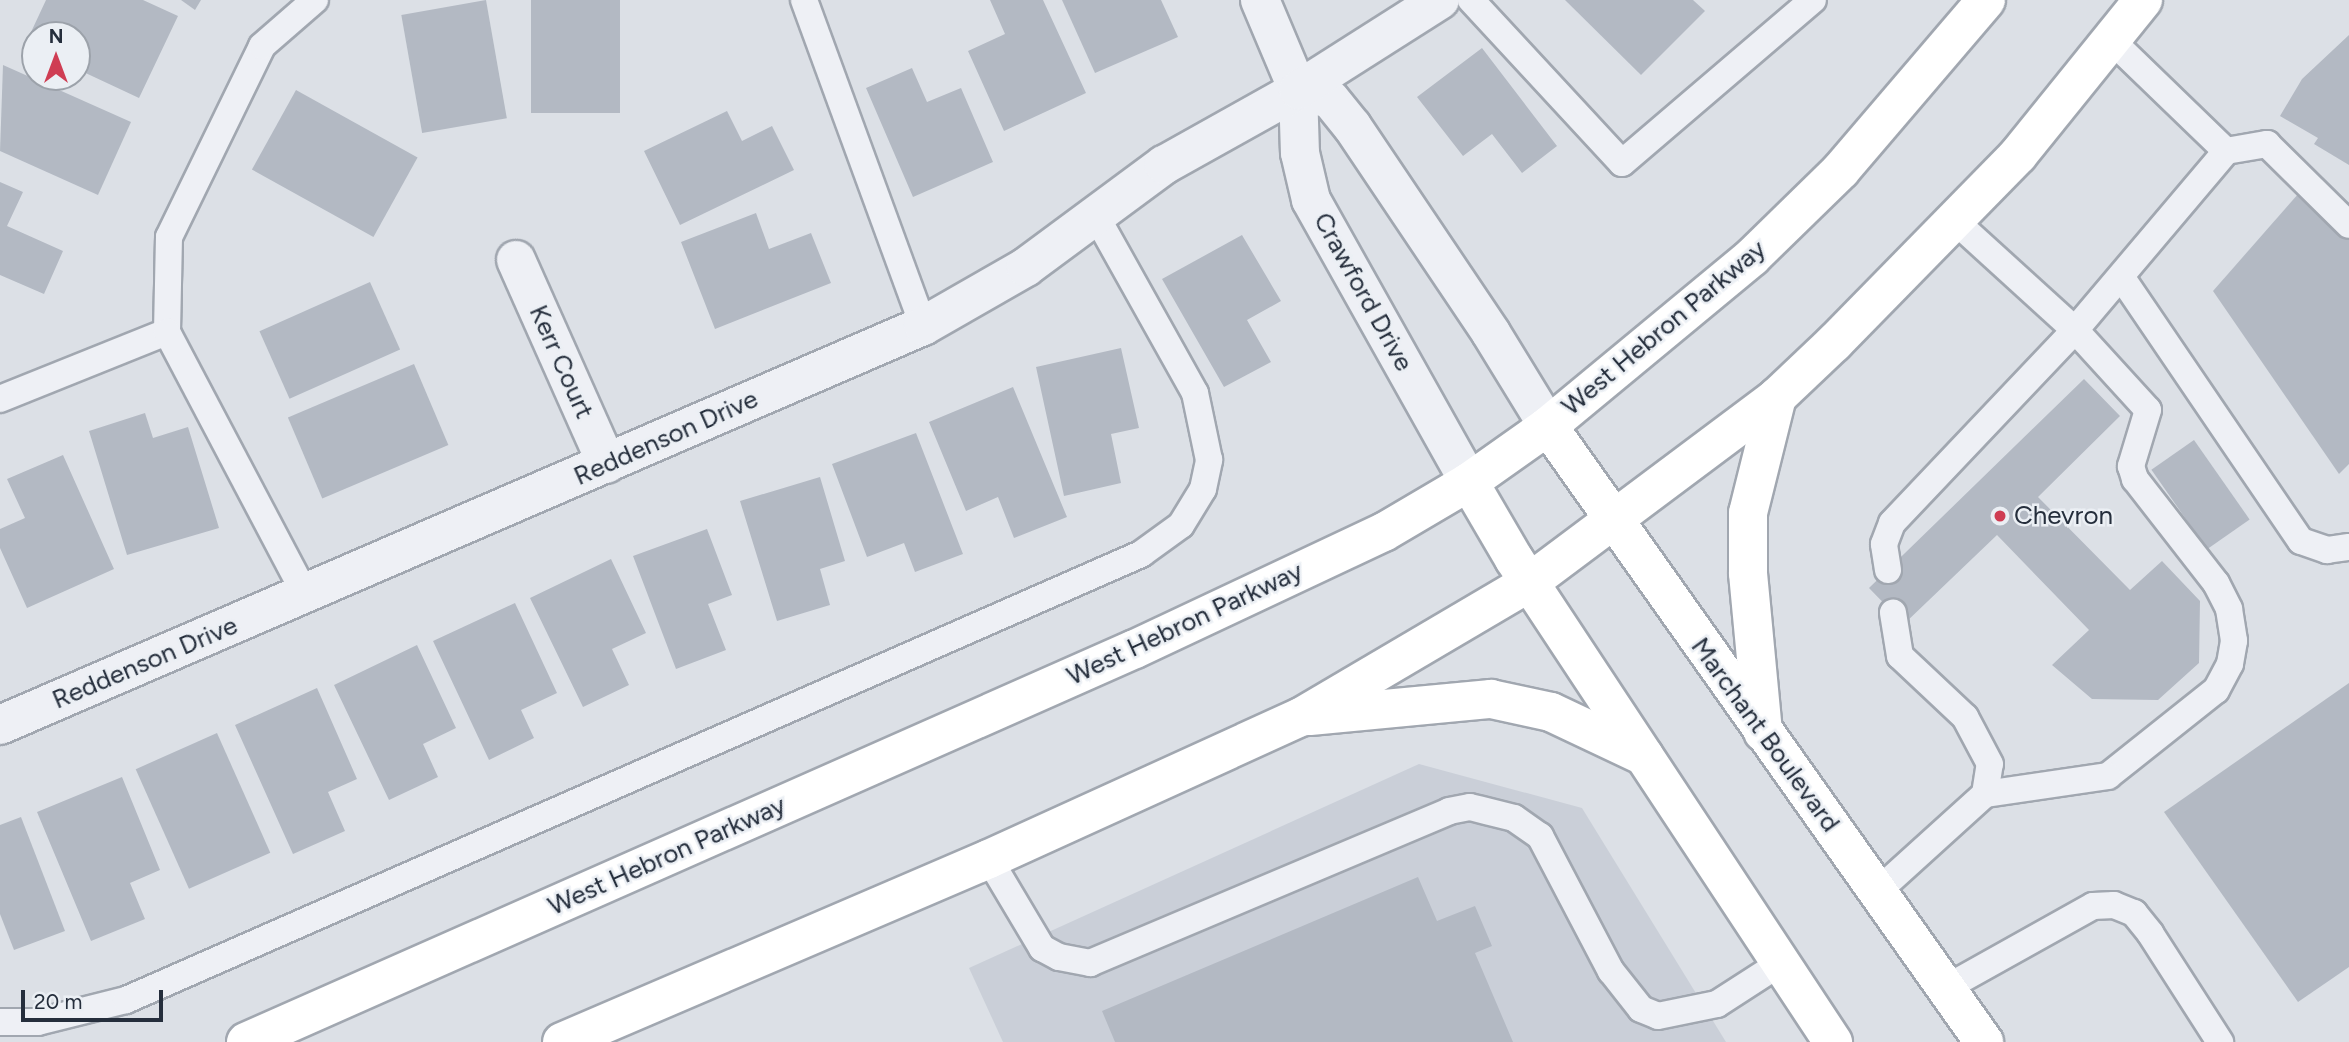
<!DOCTYPE html>
<html>
<head>
<meta charset="utf-8">
<style>
	body { margin:0 }
	#map { position:relative; width:2349px; height:1042px; overflow:hidden; background:#dce0e6; font-family:Figtree,sans-serif }
	div>[style] { position:absolute }
	[style*='--x'] { left:calc(var(--x)*1px); top:calc(var(--y)*1px); width:calc(var(--w)*1px); rotate:calc(var(--a)*1deg) }
	.built>* { inset:0; background:#cacfd8 }
	.building>* { inset:0; background:#b3b9c3; transform-origin:0 0 }
	.roads { filter:drop-shadow(2px 0 #a1a7b0) drop-shadow(-2px 0 #a1a7b0) drop-shadow(0 2px #a1a7b0) drop-shadow(0 -2px #a1a7b0) }
	.lane>* { height:26px; margin:-13px; padding:0 13px; transform-origin:13px; border-radius:13px; background:#eef0f5 }
	.street>* { height:38px; margin:-19px; padding:0 19px; transform-origin:19px; border-radius:19px; background:#eef0f5 }
	.secondary>* { height:38px; margin:-19px; padding:0 19px; transform-origin:19px; border-radius:19px; background:#fff }
	.primary>* { height:38px; margin:-19px; padding:0 19px; transform-origin:19px; border-radius:19px; background:#fff }
	.dots>* { width:19px; height:19px; translate:-50% -50%; box-sizing:border-box; border:4px solid #ebeff4; border-radius:50% }
	span { translate:-50% -50%; white-space:nowrap; text-align:center; line-height:1.15; -webkit-text-stroke:5px #ebeff4; paint-order:stroke }
	.street-label { font-size:26px; color:#252e3c }
	.poi-label { font-size:26px; color:#252e3c }
	.left { translate:0 -50%; text-align:left }
	.north { position:absolute; left:21px; top:21px; width:70px; height:70px; box-sizing:border-box; background:#ebeff4; border:2px solid #9ca2aa; border-radius:50%; rotate:0deg; font-size:19px; font-weight:700; line-height:28px; text-align:center; color:#252e3c }
	.north::after { content:''; display:block; margin:auto; width:24px; height:32px; background:#cf3d53; clip-path:polygon(50% 0,100% 100%,50% 72%,0 100%) }
	.scale { position:absolute; left:21px; top:990px; width:142px; height:32px; box-sizing:border-box; border:4px solid #252e3c; border-top:0; padding-left:9px; font-size:21px; line-height:24px; white-space:nowrap; color:#252e3c; -webkit-text-stroke:5px #ebeff4; paint-order:stroke }
</style>
</head>
<body>
<div id="map">
	<div class="built">
		<i style="clip-path:polygon(1419px 764px,1582px 808px,1726px 1042px,1003px 1042px,969px 968px)"></i>
	</div>
	<div class="building">
		<i style="clip-path:polygon(46px 0,143px 0,178px 16px,139px 98px,77px 69px,77px 35px,35px 35px,35px 49px,25px 45px)"></i>
		<i style="clip-path:polygon(181px 0,201px 0,195px 10px)"></i>
		<i style="left:486px;top:0;width:120px;height:86px;rotate:80deg"></i>
		<i style="left:531px;top:0;width:89px;height:113px"></i>
		<i style="clip-path:polygon(990px 0,1043px 0,1086px 93px,1004px 131px,968px 51px,1005px 34px)"></i>
		<i style="clip-path:polygon(1062px 0,1161px 0,1178px 37px,1095px 73px)"></i>
		<i style="clip-path:polygon(1565px 0,1693px 0,1705px 11px,1641px 75px)"></i>
		<i style="clip-path:polygon(2349px 35px,2349px 165px,2314px 144px,2318px 138px,2280px 116px,2302px 79px)"></i>
		<i style="clip-path:polygon(1482px 48px,1557px 146px,1522px 173px,1492px 134px,1463px 156px,1417px 97px)"></i>
		<i style="clip-path:polygon(3px 65px,131px 122px,98px 195px,0 151px)"></i>
		<i style="clip-path:polygon(912px 68px,927px 102px,961px 88px,993px 162px,913px 197px,866px 88px)"></i>
		<i style="left:296px;top:90px;width:139px;height:91px;rotate:29deg"></i>
		<i style="clip-path:polygon(727px 111px,742px 141px,772px 126px,794px 170px,680px 225px,644px 151px)"></i>
		<i style="clip-path:polygon(0 182px,23px 192px,7px 226px,63px 251px,44px 294px,0 275px)"></i>
		<i style="clip-path:polygon(2299px 193px,2349px 237px,2349px 464px,2339px 474px,2213px 291px)"></i>
		<i style="clip-path:polygon(756px 213px,769px 249px,811px 233px,831px 283px,715px 329px,681px 242px)"></i>
		<i style="clip-path:polygon(1242px 235px,1281px 301px,1247px 320px,1271px 362px,1224px 387px,1162px 279px)"></i>
		<i style="left:370px;top:282px;width:74px;height:121px;rotate:66deg"></i>
		<i style="clip-path:polygon(1121px 348px,1139px 428px,1111px 434px,1121px 483px,1064px 496px,1036px 367px)"></i>
		<i style="left:414px;top:364px;width:88px;height:137px;rotate:67deg"></i>
		<i style="clip-path:polygon(2084px 379px,2120px 416px,2038px 497px,2130px 590px,2162px 561px,2200px 601px,2199px 663px,2158px 700px,2092px 699px,2052px 665px,2089px 630px,1997px 535px,1904px 624px,1869px 588px)"></i>
		<i style="clip-path:polygon(1013px 387px,1067px 517px,1014px 538px,998px 497px,966px 511px,929px 422px)"></i>
		<i style="clip-path:polygon(145px 413px,153px 438px,188px 427px,219px 528px,127px 555px,89px 431px)"></i>
		<i style="clip-path:polygon(916px 433px,963px 554px,915px 572px,904px 543px,867px 557px,832px 464px)"></i>
		<i style="left:2194px;top:440px;width:97px;height:52px;rotate:55deg"></i>
		<i style="clip-path:polygon(63px 455px,114px 569px,27px 608px,0 548px,0 529px,25px 518px,7px 479px)"></i>
		<i style="clip-path:polygon(820px 477px,845px 561px,820px 569px,830px 605px,777px 621px,740px 501px)"></i>
		<i style="clip-path:polygon(707px 529px,732px 595px,708px 604px,726px 650px,676px 669px,633px 556px)"></i>
		<i style="clip-path:polygon(611px 559px,646px 633px,612px 649px,629px 685px,583px 707px,530px 598px)"></i>
		<i style="clip-path:polygon(515px 603px,557px 693px,521px 710px,534px 738px,489px 760px,433px 641px)"></i>
		<i style="clip-path:polygon(417px 645px,456px 728px,423px 744px,438px 777px,389px 800px,334px 685px)"></i>
		<i style="clip-path:polygon(2349px 683px,2349px 967px,2298px 1002px,2164px 812px)"></i>
		<i style="clip-path:polygon(317px 688px,357px 779px,328px 792px,345px 831px,293px 854px,235px 725px)"></i>
		<i style="left:217px;top:733px;width:131px;height:89px;rotate:66deg"></i>
		<i style="clip-path:polygon(122px 777px,160px 870px,130px 883px,145px 919px,91px 941px,37px 812px)"></i>
		<i style="clip-path:polygon(21px 817px,65px 931px,14px 950px,0 914px,0 825px)"></i>
		<i style="clip-path:polygon(1418px 877px,1437px 921px,1475px 906px,1492px 946px,1475px 953px,1513px 1042px,1115px 1042px,1102px 1011px)"></i>
	</div>
	<div class="roads">
		<div class="lane">
			<i style="--x:804;--y:0;--w:347;--a:69.9"></i>
			<i style="--x:1471;--y:0;--w:222;--a:47.2"></i>
			<i style="--x:1622;--y:163;--w:251;--a:-40.5"></i>
			<i style="--x:2226;--y:151;--w:42;--a:-9.7"></i>
			<i style="--x:2267;--y:144;--w:115;--a:44.6"></i>
			<i style="--x:1954;--y:220;--w:164;--a:42.3"></i>
			<i style="--x:2075;--y:330;--w:108;--a:47.6"></i>
			<i style="--x:2148;--y:410;--w:59;--a:106.9"></i>
			<i style="--x:2131;--y:466;--w:14;--a:73"></i>
			<i style="--x:2135;--y:479;--w:132;--a:52.1"></i>
			<i style="--x:2216;--y:583;--w:29;--a:63"></i>
			<i style="--x:2229;--y:609;--w:32;--a:81"></i>
			<i style="--x:2234;--y:641;--w:23;--a:100"></i>
			<i style="--x:2230;--y:664;--w:30;--a:118"></i>
			<i style="--x:2216;--y:690;--w:138;--a:141.5"></i>
			<i style="--x:2108;--y:776;--w:124;--a:171.7"></i>
			<i style="--x:2122;--y:278;--w:318;--a:55.8"></i>
			<i style="--x:2301;--y:541;--w:28;--a:19"></i>
			<i style="--x:2327;--y:550;--w:22;--a:-8"></i>
			<i style="--x:167;--y:332;--w:95;--a:-88.8"></i>
			<i style="--x:169;--y:237;--w:212;--a:-64"></i>
			<i style="--x:262;--y:46;--w:70;--a:-41"></i>
			<i style="--x:0;--y:399;--w:180;--a:-21.9"></i>
			<i style="--x:167;--y:332;--w:296;--a:62.2"></i>
			<i style="--x:1888;--y:570;--w:26;--a:-99"></i>
			<i style="--x:1884;--y:544;--w:22;--a:-69"></i>
			<i style="--x:1892;--y:523;--w:266;--a:-46.5"></i>
			<i style="--x:2075;--y:330;--w:234;--a:-49.8"></i>
			<i style="--x:2226;--y:151;--w:157;--a:-136"></i>
			<i style="--x:989;--y:859;--w:104;--a:59.2"></i>
			<i style="--x:1042;--y:948;--w:19;--a:28"></i>
			<i style="--x:1059;--y:957;--w:32;--a:11"></i>
			<i style="--x:1090;--y:963;--w:390;--a:-22.9"></i>
			<i style="--x:1449;--y:811;--w:21;--a:-11"></i>
			<i style="--x:1470;--y:807;--w:45;--a:14"></i>
			<i style="--x:1514;--y:818;--w:32;--a:35"></i>
			<i style="--x:1540;--y:836;--w:153;--a:62.3"></i>
			<i style="--x:1611;--y:971;--w:48;--a:51.7"></i>
			<i style="--x:1641;--y:1009;--w:18;--a:22"></i>
			<i style="--x:1658;--y:1016;--w:60;--a:-11.5"></i>
			<i style="--x:1717;--y:1004;--w:74;--a:-32.8"></i>
			<i style="--x:1878;--y:891;--w:144;--a:-42.2"></i>
			<i style="--x:1985;--y:794;--w:30;--a:-81"></i>
			<i style="--x:1990;--y:764;--w:53;--a:-118"></i>
			<i style="--x:1965;--y:717;--w:89;--a:-136.8"></i>
			<i style="--x:1900;--y:656;--w:44;--a:-99.2"></i>
			<i style="--x:1946;--y:988;--w:168;--a:-29.2"></i>
			<i style="--x:2093;--y:906;--w:21;--a:-3"></i>
			<i style="--x:2114;--y:905;--w:22;--a:22"></i>
			<i style="--x:2134;--y:913;--w:26;--a:51"></i>
			<i style="--x:2150;--y:933;--w:130;--a:57.3"></i>
			<i style="--x:0;--y:1022;--w:38;--a:0"></i>
			<i style="--x:38;--y:1022;--w:91;--a:-14"></i>
			<i style="--x:126;--y:1000;--w:1109;--a:-23.72"></i>
			<i style="--x:1141;--y:554;--w:49;--a:-35.9"></i>
			<i style="--x:1181;--y:525;--w:42;--a:-58.6"></i>
			<i style="--x:1203;--y:489;--w:30;--a:-78"></i>
			<i style="--x:1209;--y:460;--w:68;--a:-101.8"></i>
			<i style="--x:1195;--y:393;--w:201;--a:-119.2"></i>
		</div>
		<div class="street">
			<i style="--x:1260;--y:0;--w:98;--a:67.1"></i>
			<i style="--x:1298;--y:90;--w:63;--a:88.2"></i>
			<i style="--x:1300;--y:153;--w:48;--a:76.8"></i>
			<i style="--x:1311;--y:200;--w:323;--a:60.7"></i>
			<i style="--x:1298;--y:90;--w:33;--a:16"></i>
			<i style="--x:1330;--y:99;--w:35;--a:51"></i>
			<i style="--x:1352;--y:126;--w:249;--a:56.1"></i>
			<i style="--x:1491;--y:333;--w:109;--a:58.5"></i>
			<i style="--x:516;--y:260;--w:223;--a:66"></i>
			<i style="--x:0;--y:725;--w:1006;--a:-23.38"></i>
			<i style="--x:923;--y:326;--w:119;--a:-29.8"></i>
			<i style="--x:1026;--y:267;--w:172;--a:-36.5"></i>
			<i style="--x:1164;--y:165;--w:154;--a:-29.2"></i>
			<i style="--x:1298;--y:90;--w:168;--a:-32.4"></i>
		</div>
		<div class="secondary">
			<i style="--x:1548;--y:426;--w:755;--a:54.71"></i>
			<i style="--x:1469;--y:482;--w:89;--a:59.7"></i>
			<i style="--x:1514;--y:559;--w:579;--a:56.56"></i>
		</div>
		<div class="primary">
			<i style="--x:1310;--y:716;--w:182;--a:-5.4"></i>
			<i style="--x:1491;--y:699;--w:61;--a:12.2"></i>
			<i style="--x:1551;--y:712;--w:103;--a:25.3"></i>
			<i style="--x:1763;--y:732;--w:160;--a:-95.4"></i>
			<i style="--x:1748;--y:573;--w:60;--a:-90"></i>
			<i style="--x:1748;--y:513;--w:120;--a:-76"></i>
			<i style="--x:246;--y:1042;--w:972;--a:-23.85"></i>
			<i style="--x:1135;--y:649;--w:275;--a:-25.2"></i>
			<i style="--x:1384;--y:532;--w:99;--a:-30.5"></i>
			<i style="--x:1469;--y:482;--w:97;--a:-35.3"></i>
			<i style="--x:1548;--y:426;--w:265;--a:-39.6"></i>
			<i style="--x:1752;--y:257;--w:124;--a:-44.3"></i>
			<i style="--x:1841;--y:170;--w:223;--a:-49.5"></i>
			<i style="--x:562;--y:1042;--w:465;--a:-23.2"></i>
			<i style="--x:989;--y:859;--w:343;--a:-24.5"></i>
			<i style="--x:1301;--y:717;--w:266;--a:-30.5"></i>
			<i style="--x:1530;--y:582;--w:309;--a:-36.8"></i>
			<i style="--x:1777;--y:397;--w:79;--a:-43.5"></i>
			<i style="--x:1834;--y:343;--w:263;--a:-45.6"></i>
			<i style="--x:2018;--y:155;--w:199;--a:-51.1"></i>
		</div>
	</div>
	<div class="dots">
		<i style="left:2000px;top:516px;background:#cf3d53"></i>
	</div>
	<div class="street-label">
		<span style="left:1363px;top:292px;rotate:61deg">Crawford Drive</span>
		<span style="left:1664px;top:328px;rotate:-40deg">West Hebron Parkway</span>
		<span style="left:561px;top:362px;rotate:66deg">Kerr Court</span>
		<span style="left:666px;top:438px;rotate:-24deg">Reddenson Drive</span>
		<span style="left:1185px;top:624px;rotate:-25deg">West Hebron Parkway</span>
		<span style="left:145px;top:663px;rotate:-23deg">Reddenson Drive</span>
		<span style="left:1765px;top:735px;rotate:54deg">Marchant Boulevard</span>
		<span style="left:667px;top:856px;rotate:-24deg">West Hebron Parkway</span>
	</div>
	<div class="poi-label">
		<span class="left" style="left:2014px;top:516px">Chevron</span>
	</div>
	<div class="north">N</div>
	<div class="scale">20 m</div>
</div>
</body>
</html>
